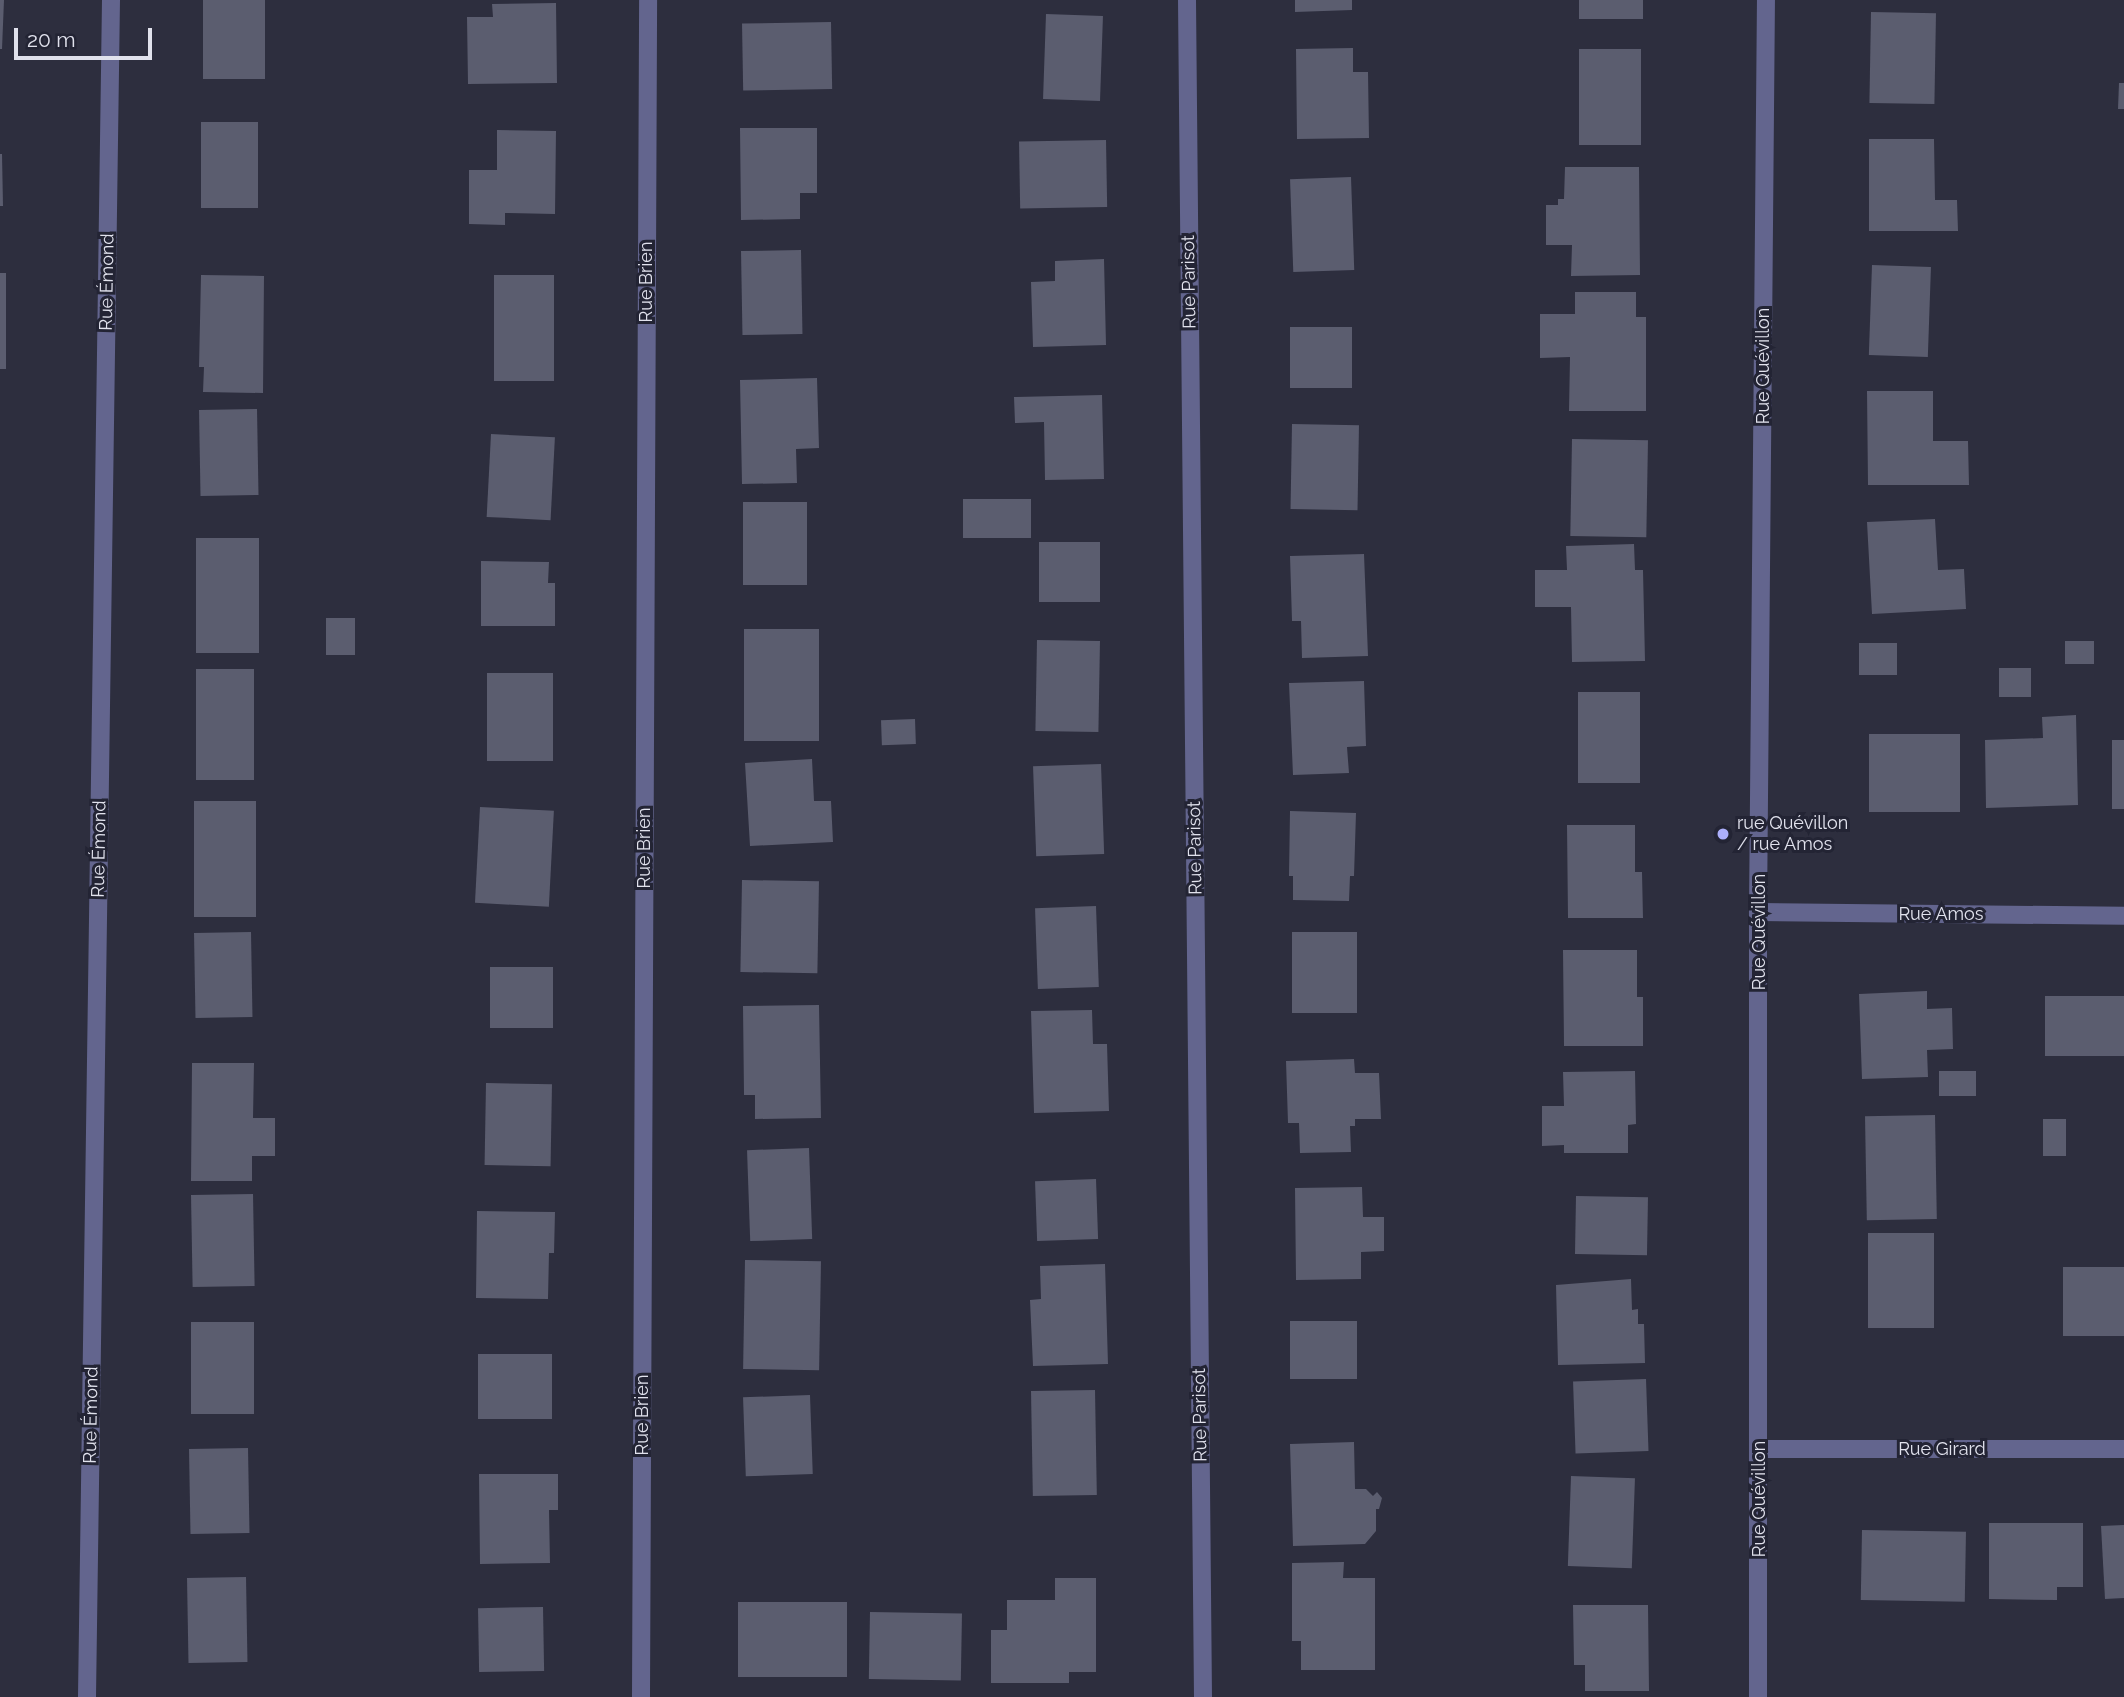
<!DOCTYPE html>
<html>
<head>
<meta charset="utf-8">
<style>
	body { margin:0 }
	#map { position:relative; width:2124px; height:1697px; overflow:hidden; background:#2d2e3e; font-family:Raleway,sans-serif }
	div>[style] { position:absolute }
	[style*='--x'] { left:calc(var(--x)*1px); top:calc(var(--y)*1px); width:calc(var(--w)*1px); rotate:calc(var(--a)*1deg) }
	.building>* { inset:0; background:#5b5d6f; transform-origin:0 0 }
	.minor>* { height:18px; margin:-9px; padding:0 9px; transform-origin:9px; border-radius:9px; background:#63658e }
	.dots>* { width:19px; height:19px; translate:-50% -50%; box-sizing:border-box; border:4px solid #232434; border-radius:50% }
	span { translate:-50% -50%; white-space:nowrap; text-align:center; line-height:1.15; -webkit-text-stroke:6px #232434; paint-order:stroke }
	.street-label { font-size:18px; color:#e1e2ed }
	.poi-label { font-size:18px; color:#e1e2ed }
	.left { translate:0 -50%; text-align:left }
	.scale { position:absolute; left:14px; top:28px; width:138px; height:32px; box-sizing:border-box; border:4px solid #e1e2ed; border-top:0; padding-left:9px; font-size:21px; line-height:24px; white-space:nowrap; color:#e1e2ed; -webkit-text-stroke:5px #232434; paint-order:stroke }
</style>
</head>
<body>
<div id="map">
	<div class="building">
		<i style="clip-path:polygon(0 0,4px 0,2px 49px,0 49px)"></i>
		<i style="left:203px;top:0;width:62px;height:79px"></i>
		<i style="clip-path:polygon(1295px 0,1352px 0,1352px 10px,1295px 12px)"></i>
		<i style="left:1579px;top:0;width:64px;height:19px"></i>
		<i style="clip-path:polygon(556px 3px,557px 83px,468px 84px,467px 17px,493px 17px,492px 4px)"></i>
		<i style="left:1871px;top:12px;width:65px;height:91px;rotate:1deg"></i>
		<i style="left:1046px;top:14px;width:57px;height:85px;rotate:2deg"></i>
		<i style="left:831px;top:22px;width:67px;height:89px;rotate:89deg"></i>
		<i style="clip-path:polygon(1353px 48px,1353px 72px,1368px 72px,1369px 138px,1297px 139px,1296px 49px)"></i>
		<i style="left:1641px;top:49px;width:96px;height:62px;rotate:90deg"></i>
		<i style="clip-path:polygon(2119px 83px,2124px 83px,2124px 109px,2118px 109px)"></i>
		<i style="left:201px;top:122px;width:57px;height:86px"></i>
		<i style="clip-path:polygon(740px 128px,817px 128px,817px 193px,800px 193px,800px 219px,741px 220px)"></i>
		<i style="clip-path:polygon(497px 130px,556px 131px,555px 214px,505px 213px,505px 225px,469px 224px,469px 170px,497px 170px)"></i>
		<i style="clip-path:polygon(1869px 139px,1934px 139px,1935px 200px,1957px 200px,1958px 231px,1869px 231px)"></i>
		<i style="left:1106px;top:140px;width:67px;height:87px;rotate:89deg"></i>
		<i style="clip-path:polygon(0 154px,2px 154px,3px 206px,0 206px)"></i>
		<i style="clip-path:polygon(1565px 167px,1639px 167px,1640px 275px,1571px 276px,1572px 245px,1546px 245px,1546px 205px,1558px 205px,1558px 199px,1564px 199px)"></i>
		<i style="left:1351px;top:177px;width:93px;height:61px;rotate:88deg"></i>
		<i style="left:801px;top:250px;width:84px;height:60px;rotate:89deg"></i>
		<i style="clip-path:polygon(1104px 259px,1106px 345px,1033px 347px,1031px 282px,1055px 281px,1055px 261px)"></i>
		<i style="left:1872px;top:265px;width:59px;height:90px;rotate:2deg"></i>
		<i style="left:0;top:273px;width:6px;height:96px"></i>
		<i style="clip-path:polygon(201px 275px,264px 276px,263px 393px,203px 392px,204px 367px,199px 367px)"></i>
		<i style="left:494px;top:275px;width:60px;height:106px"></i>
		<i style="clip-path:polygon(1575px 292px,1636px 292px,1636px 317px,1646px 317px,1646px 411px,1569px 411px,1570px 357px,1540px 358px,1540px 314px,1575px 314px)"></i>
		<i style="left:1290px;top:327px;width:62px;height:61px"></i>
		<i style="clip-path:polygon(817px 378px,819px 448px,796px 449px,797px 483px,742px 484px,740px 380px)"></i>
		<i style="clip-path:polygon(1867px 391px,1933px 391px,1933px 441px,1968px 441px,1969px 485px,1868px 485px)"></i>
		<i style="clip-path:polygon(1102px 395px,1104px 479px,1045px 480px,1044px 422px,1015px 423px,1014px 397px)"></i>
		<i style="left:257px;top:409px;width:86px;height:58px;rotate:89deg"></i>
		<i style="left:1292px;top:424px;width:67px;height:85px;rotate:1deg"></i>
		<i style="left:491px;top:434px;width:64px;height:83px;rotate:3deg"></i>
		<i style="left:1572px;top:439px;width:76px;height:97px;rotate:1deg"></i>
		<i style="left:963px;top:499px;width:68px;height:39px"></i>
		<i style="left:743px;top:502px;width:64px;height:83px"></i>
		<i style="clip-path:polygon(1935px 519px,1938px 570px,1964px 569px,1966px 609px,1872px 614px,1867px 522px)"></i>
		<i style="left:196px;top:538px;width:63px;height:115px"></i>
		<i style="left:1039px;top:542px;width:61px;height:60px"></i>
		<i style="clip-path:polygon(1634px 544px,1635px 570px,1643px 570px,1645px 661px,1572px 662px,1571px 607px,1535px 607px,1535px 570px,1567px 570px,1566px 546px)"></i>
		<i style="clip-path:polygon(1364px 554px,1368px 656px,1302px 658px,1301px 621px,1292px 621px,1290px 556px)"></i>
		<i style="clip-path:polygon(481px 561px,549px 562px,548px 583px,555px 583px,555px 626px,481px 626px)"></i>
		<i style="left:326px;top:618px;width:29px;height:37px"></i>
		<i style="left:744px;top:629px;width:75px;height:112px"></i>
		<i style="left:1037px;top:640px;width:63px;height:91px;rotate:1deg"></i>
		<i style="left:2094px;top:641px;width:23px;height:29px;rotate:90deg"></i>
		<i style="left:1859px;top:643px;width:38px;height:32px"></i>
		<i style="left:2031px;top:668px;width:29px;height:32px;rotate:90deg"></i>
		<i style="left:196px;top:669px;width:58px;height:111px"></i>
		<i style="left:487px;top:673px;width:66px;height:88px"></i>
		<i style="clip-path:polygon(1364px 681px,1366px 746px,1347px 747px,1349px 773px,1293px 775px,1289px 683px)"></i>
		<i style="left:1578px;top:692px;width:62px;height:91px"></i>
		<i style="clip-path:polygon(2076px 715px,2078px 805px,1986px 808px,1985px 740px,2043px 738px,2042px 717px)"></i>
		<i style="left:915px;top:719px;width:25px;height:34px;rotate:88deg"></i>
		<i style="left:1960px;top:734px;width:78px;height:91px;rotate:90deg"></i>
		<i style="left:2112px;top:740px;width:12px;height:69px"></i>
		<i style="clip-path:polygon(812px 759px,814px 801px,831px 801px,833px 842px,750px 846px,745px 763px)"></i>
		<i style="left:1101px;top:764px;width:90px;height:68px;rotate:88deg"></i>
		<i style="left:194px;top:801px;width:62px;height:116px"></i>
		<i style="left:480px;top:807px;width:74px;height:96px;rotate:3deg"></i>
		<i style="clip-path:polygon(1290px 811px,1356px 813px,1354px 876px,1350px 876px,1349px 901px,1293px 900px,1293px 876px,1289px 876px)"></i>
		<i style="clip-path:polygon(1567px 825px,1635px 825px,1635px 872px,1642px 872px,1643px 918px,1568px 918px)"></i>
		<i style="left:742px;top:880px;width:77px;height:92px;rotate:1deg"></i>
		<i style="left:1096px;top:906px;width:81px;height:61px;rotate:88deg"></i>
		<i style="left:251px;top:932px;width:85px;height:57px;rotate:89deg"></i>
		<i style="left:1292px;top:932px;width:65px;height:81px"></i>
		<i style="clip-path:polygon(1563px 950px,1637px 950px,1637px 997px,1643px 997px,1643px 1046px,1564px 1046px)"></i>
		<i style="left:490px;top:967px;width:63px;height:61px"></i>
		<i style="clip-path:polygon(1927px 991px,1927px 1009px,1952px 1008px,1953px 1049px,1927px 1050px,1928px 1077px,1862px 1079px,1859px 994px)"></i>
		<i style="left:2124px;top:996px;width:60px;height:79px;rotate:90deg"></i>
		<i style="clip-path:polygon(819px 1005px,821px 1118px,755px 1119px,755px 1095px,744px 1095px,743px 1006px)"></i>
		<i style="clip-path:polygon(1092px 1010px,1093px 1044px,1107px 1044px,1109px 1111px,1034px 1113px,1031px 1011px)"></i>
		<i style="clip-path:polygon(1354px 1059px,1355px 1073px,1379px 1073px,1381px 1119px,1355px 1119px,1355px 1126px,1350px 1126px,1351px 1152px,1300px 1153px,1299px 1123px,1288px 1123px,1286px 1061px)"></i>
		<i style="clip-path:polygon(192px 1063px,254px 1063px,253px 1118px,275px 1118px,275px 1156px,252px 1156px,252px 1181px,191px 1181px)"></i>
		<i style="clip-path:polygon(1635px 1071px,1636px 1124px,1628px 1125px,1628px 1153px,1564px 1153px,1564px 1145px,1542px 1146px,1542px 1106px,1564px 1106px,1563px 1072px)"></i>
		<i style="left:1939px;top:1071px;width:37px;height:25px"></i>
		<i style="left:486px;top:1083px;width:66px;height:82px;rotate:1deg"></i>
		<i style="left:1935px;top:1115px;width:104px;height:70px;rotate:89deg"></i>
		<i style="left:2043px;top:1119px;width:23px;height:37px"></i>
		<i style="left:809px;top:1148px;width:91px;height:62px;rotate:88deg"></i>
		<i style="left:1096px;top:1179px;width:60px;height:61px;rotate:88deg"></i>
		<i style="clip-path:polygon(1362px 1187px,1363px 1217px,1384px 1217px,1384px 1251px,1361px 1252px,1361px 1279px,1296px 1280px,1295px 1188px)"></i>
		<i style="left:253px;top:1194px;width:92px;height:62px;rotate:89deg"></i>
		<i style="left:1576px;top:1196px;width:72px;height:58px;rotate:1deg"></i>
		<i style="clip-path:polygon(477px 1211px,555px 1212px,554px 1253px,549px 1253px,548px 1299px,476px 1298px)"></i>
		<i style="left:1868px;top:1233px;width:66px;height:95px"></i>
		<i style="left:745px;top:1260px;width:76px;height:109px;rotate:1deg"></i>
		<i style="clip-path:polygon(1105px 1264px,1108px 1364px,1033px 1366px,1030px 1300px,1041px 1299px,1040px 1266px)"></i>
		<i style="left:2063px;top:1267px;width:61px;height:69px"></i>
		<i style="clip-path:polygon(1631px 1279px,1632px 1310px,1638px 1309px,1638px 1324px,1644px 1324px,1645px 1363px,1558px 1365px,1556px 1285px)"></i>
		<i style="left:1290px;top:1321px;width:67px;height:58px"></i>
		<i style="left:191px;top:1322px;width:63px;height:92px"></i>
		<i style="left:478px;top:1354px;width:74px;height:65px"></i>
		<i style="left:1646px;top:1379px;width:72px;height:73px;rotate:88deg"></i>
		<i style="left:1095px;top:1390px;width:105px;height:64px;rotate:89deg"></i>
		<i style="left:810px;top:1395px;width:79px;height:67px;rotate:88deg"></i>
		<i style="clip-path:polygon(1354px 1442px,1355px 1489px,1366px 1489px,1373px 1496px,1377px 1492px,1382px 1498px,1379px 1509px,1376px 1509px,1376px 1531px,1365px 1544px,1293px 1546px,1290px 1444px)"></i>
		<i style="left:248px;top:1448px;width:85px;height:59px;rotate:89deg"></i>
		<i style="clip-path:polygon(479px 1474px,558px 1474px,558px 1510px,549px 1510px,550px 1563px,480px 1564px)"></i>
		<i style="left:1571px;top:1476px;width:64px;height:90px;rotate:2deg"></i>
		<i style="clip-path:polygon(1989px 1523px,2083px 1523px,2083px 1587px,2057px 1587px,2057px 1600px,1989px 1599px)"></i>
		<i style="clip-path:polygon(2124px 1525px,2124px 1598px,2105px 1599px,2101px 1526px)"></i>
		<i style="left:1862px;top:1530px;width:104px;height:70px;rotate:1deg"></i>
		<i style="clip-path:polygon(1344px 1562px,1343px 1578px,1375px 1578px,1375px 1670px,1301px 1670px,1301px 1641px,1292px 1641px,1292px 1563px)"></i>
		<i style="left:246px;top:1577px;width:85px;height:59px;rotate:89deg"></i>
		<i style="clip-path:polygon(1055px 1578px,1096px 1578px,1096px 1672px,1069px 1672px,1069px 1683px,991px 1683px,991px 1630px,1007px 1630px,1007px 1600px,1055px 1600px)"></i>
		<i style="left:738px;top:1602px;width:109px;height:75px"></i>
		<i style="clip-path:polygon(1573px 1605px,1648px 1605px,1649px 1691px,1585px 1691px,1585px 1665px,1574px 1665px)"></i>
		<i style="left:543px;top:1607px;width:64px;height:65px;rotate:89deg"></i>
		<i style="left:870px;top:1612px;width:92px;height:67px;rotate:1deg"></i>
	</div>
	<div class="minor">
		<i style="--x:1187;--y:0;--w:1697;--a:89.46"></i>
		<i style="--x:1758;--y:912;--w:366;--a:0.6"></i>
		<i style="--x:1760;--y:1449;--w:364;--a:0"></i>
		<i style="--x:87;--y:1697;--w:1697;--a:-89.19"></i>
		<i style="--x:641;--y:1697;--w:1697;--a:-89.76"></i>
		<i style="--x:1758;--y:1697;--w:785;--a:-90"></i>
		<i style="--x:1758;--y:912;--w:912;--a:-89.5"></i>
	</div>
	<div class="dots">
		<i style="left:1723px;top:834px;background:#acaffb"></i>
	</div>
	<div class="street-label">
		<span style="left:107px;top:282px;rotate:-89deg">Rue Émond</span>
		<span style="left:646px;top:282px;rotate:-90deg">Rue Brien</span>
		<span style="left:1189px;top:282px;rotate:-91deg">Rue Parisot</span>
		<span style="left:1763px;top:366px;rotate:-90deg">Rue Quévillon</span>
		<span style="left:644px;top:848px;rotate:-90deg">Rue Brien</span>
		<span style="left:1195px;top:848px;rotate:-91deg">Rue Parisot</span>
		<span style="left:99px;top:849px;rotate:-89deg">Rue Émond</span>
		<span style="left:1941px;top:914px">Rue Amos</span>
		<span style="left:1759px;top:932px;rotate:-90deg">Rue Quévillon</span>
		<span style="left:91px;top:1415px;rotate:-89deg">Rue Émond</span>
		<span style="left:642px;top:1415px;rotate:-90deg">Rue Brien</span>
		<span style="left:1200px;top:1415px;rotate:-91deg">Rue Parisot</span>
		<span style="left:1942px;top:1449px">Rue Girard</span>
		<span style="left:1759px;top:1499px;rotate:-90deg">Rue Quévillon</span>
	</div>
	<div class="poi-label">
		<span class="left" style="left:1737px;top:834px">rue Quévillon<br>/ rue Amos</span>
	</div>
	<div class="scale">20 m</div>
</div>
</body>
</html>
